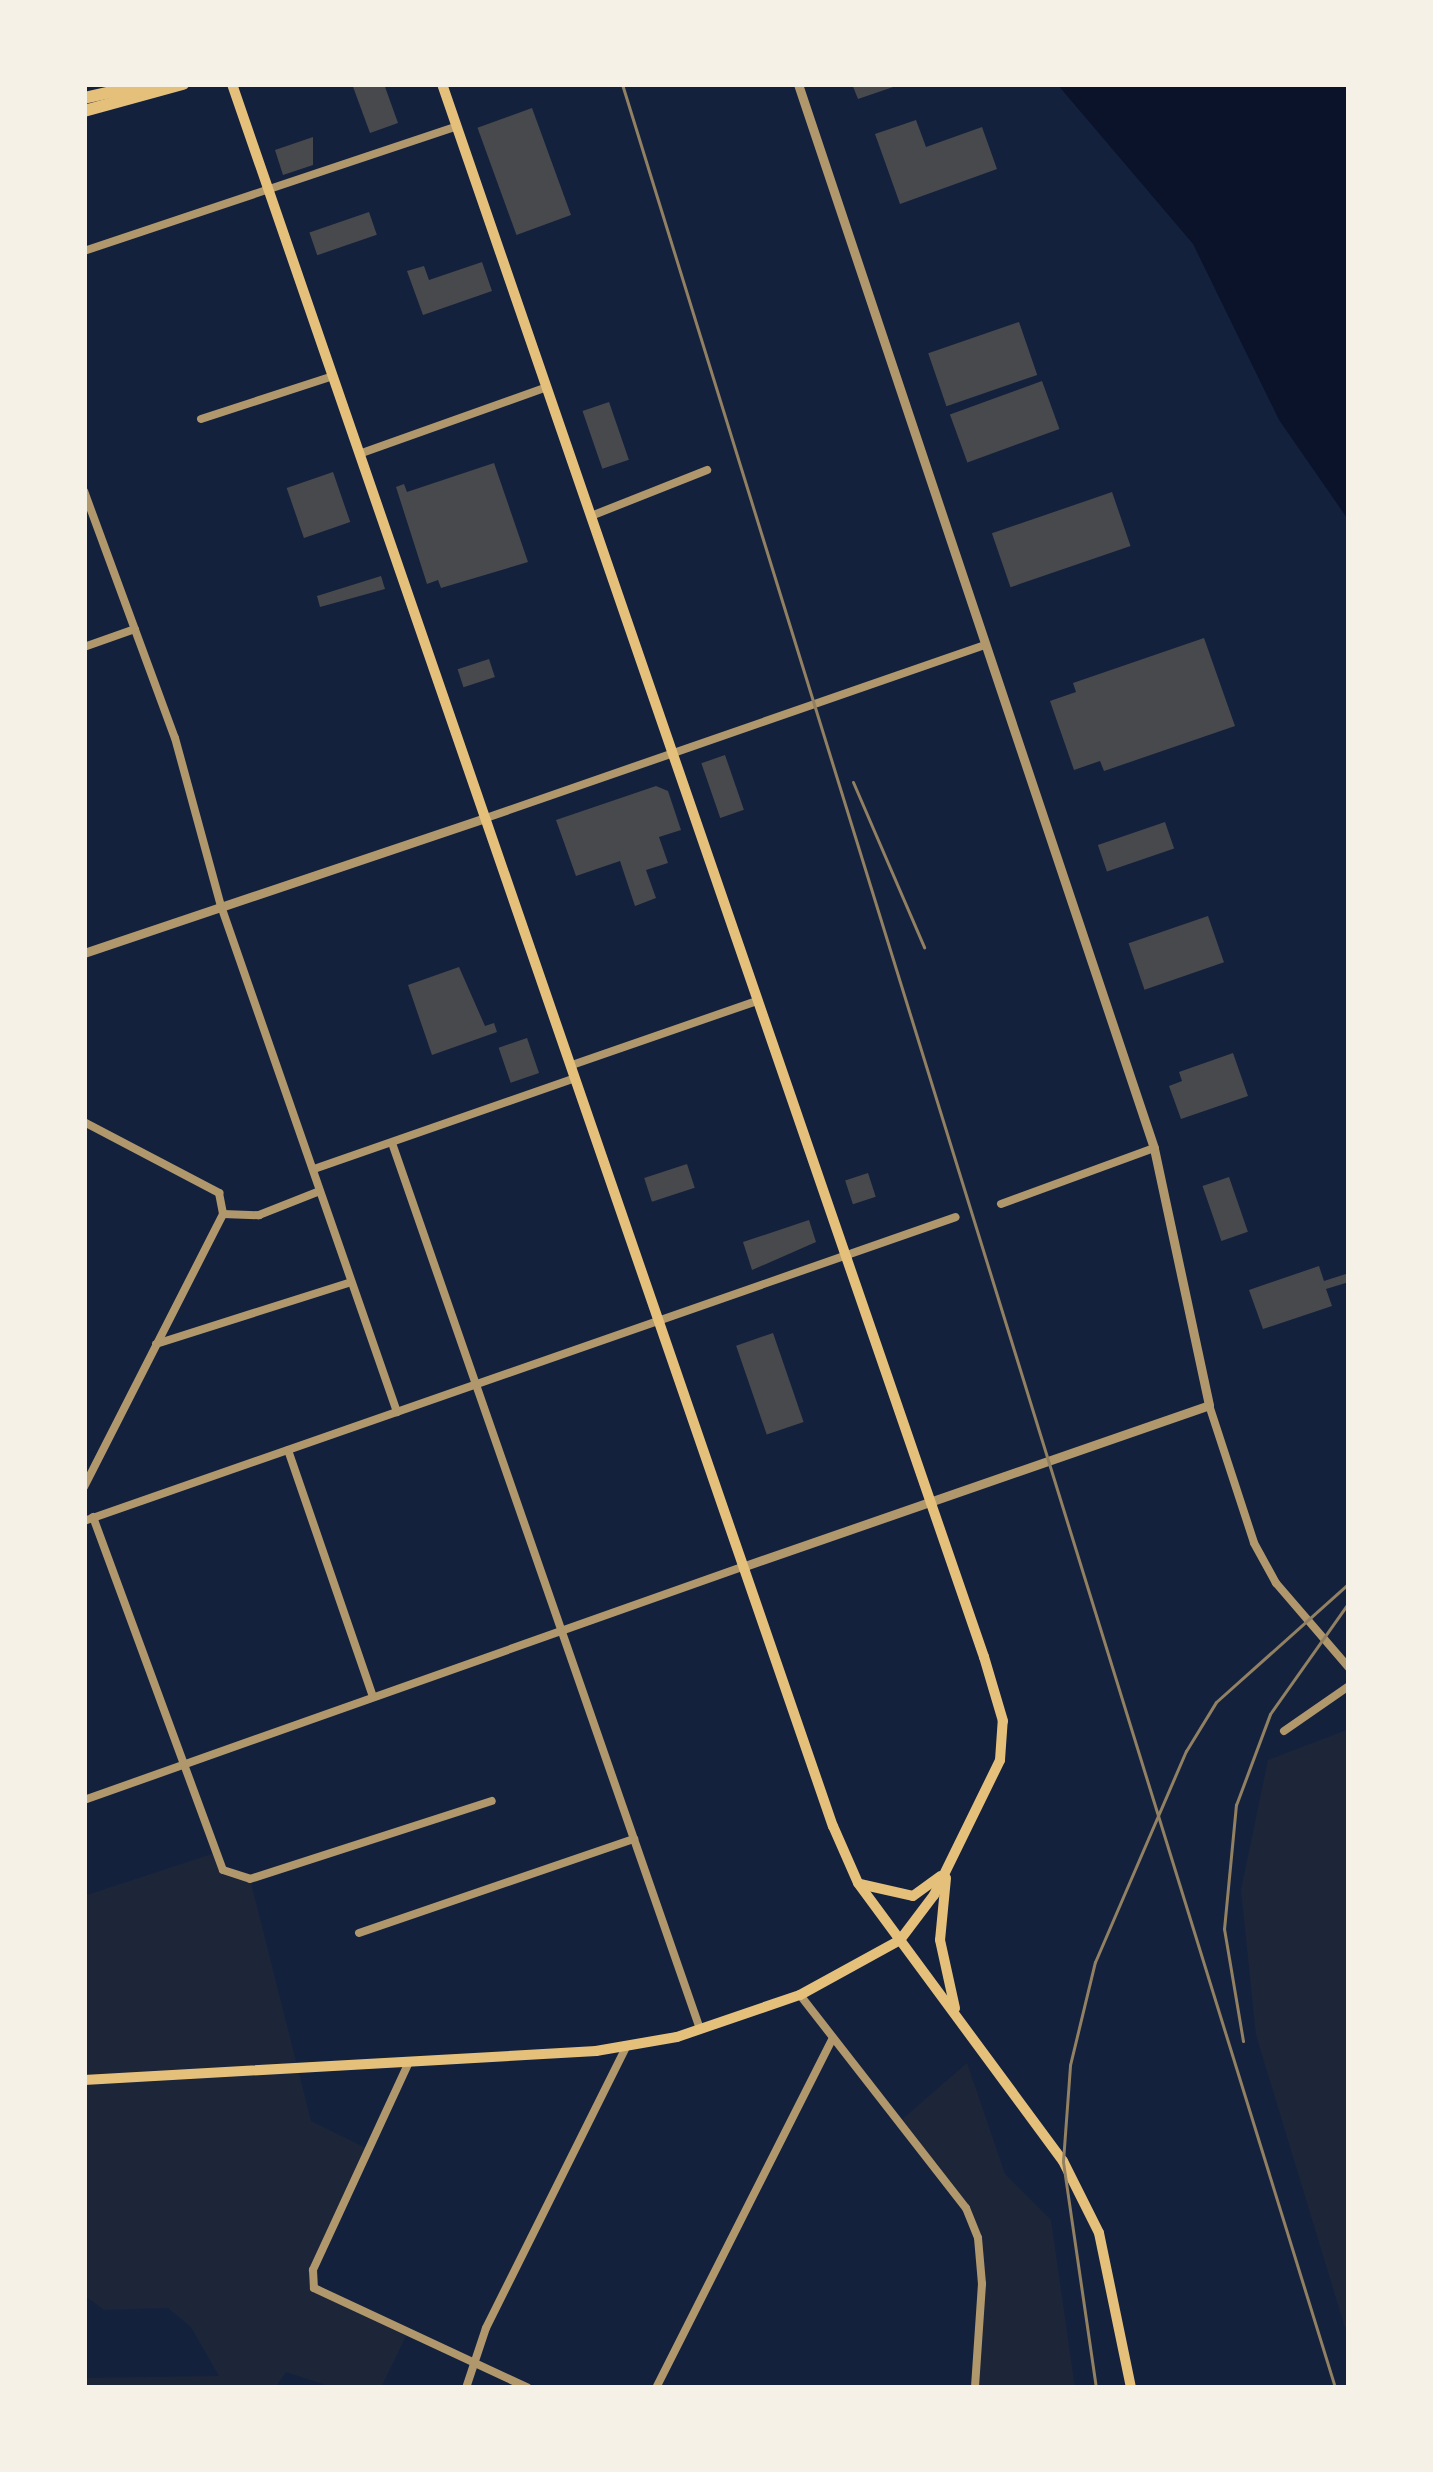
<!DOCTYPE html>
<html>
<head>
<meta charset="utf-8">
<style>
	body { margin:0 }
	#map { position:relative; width:1433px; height:2472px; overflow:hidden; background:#14213d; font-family:Raleway,sans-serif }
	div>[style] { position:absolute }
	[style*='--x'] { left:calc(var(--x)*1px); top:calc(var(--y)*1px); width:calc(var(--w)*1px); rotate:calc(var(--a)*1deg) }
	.green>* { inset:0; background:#1d2539 }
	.water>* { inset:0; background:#0b132b }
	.building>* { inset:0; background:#48494c; transform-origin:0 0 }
	.minor>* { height:8px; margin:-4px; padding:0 4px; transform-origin:4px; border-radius:4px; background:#b1986c }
	.tertiary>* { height:9px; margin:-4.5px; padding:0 4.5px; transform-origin:4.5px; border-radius:4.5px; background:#b1986c }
	.secondary>* { height:10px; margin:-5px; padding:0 5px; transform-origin:5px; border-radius:5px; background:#e5c07b }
	.trunk>* { height:12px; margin:-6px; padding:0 6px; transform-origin:6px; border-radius:6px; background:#e5c07b }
	.rail>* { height:3px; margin:-1.5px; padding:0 1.5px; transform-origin:1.5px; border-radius:1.5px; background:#918062 }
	span { translate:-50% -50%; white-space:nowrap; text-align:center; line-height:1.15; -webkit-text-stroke:9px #f6f1e7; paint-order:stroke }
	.frame { position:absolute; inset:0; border:87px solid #f6f1e7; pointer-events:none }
</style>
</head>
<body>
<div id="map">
	<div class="green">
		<i style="clip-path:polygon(1349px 1729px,1349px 2341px,1256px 2035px,1241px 1890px,1268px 1760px)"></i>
		<i style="clip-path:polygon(215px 1853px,223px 1870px,250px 1879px,311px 2121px,368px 2149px,313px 2270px,314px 2288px,406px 2336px,381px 2388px,335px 2388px,286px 2372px,275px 2388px,84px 2388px,84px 2378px,219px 2376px,191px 2327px,168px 2308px,104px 2310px,84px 2295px,84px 1896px)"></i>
		<i style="clip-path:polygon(967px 2063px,1005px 2174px,1051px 2220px,1075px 2388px,975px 2388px,978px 2238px,966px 2208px,898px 2123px)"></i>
	</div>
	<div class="water">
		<i style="clip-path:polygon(1057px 84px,1349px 84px,1349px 521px,1279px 420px,1193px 244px)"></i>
	</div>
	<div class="building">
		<i style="clip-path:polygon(352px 84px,384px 84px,398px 123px,370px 133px)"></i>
		<i style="clip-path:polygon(852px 84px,899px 84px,899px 85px,858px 99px)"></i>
		<i style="left:532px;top:108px;width:114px;height:58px;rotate:70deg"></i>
		<i style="clip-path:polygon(916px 120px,926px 147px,982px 127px,997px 169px,900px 204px,875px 134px)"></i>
		<i style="clip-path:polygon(313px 137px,313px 165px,283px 175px,275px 150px)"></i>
		<i style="left:369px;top:212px;width:24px;height:63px;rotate:71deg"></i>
		<i style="clip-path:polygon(482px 262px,492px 291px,423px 315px,407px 271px,424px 266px,429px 280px)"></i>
		<i style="left:1019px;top:322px;width:56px;height:96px;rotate:71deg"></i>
		<i style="left:1042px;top:381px;width:51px;height:98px;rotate:70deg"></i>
		<i style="left:609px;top:402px;width:61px;height:28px;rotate:71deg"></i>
		<i style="clip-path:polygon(494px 463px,528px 562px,441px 588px,438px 580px,427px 584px,396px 487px,404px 484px,407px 492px)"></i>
		<i style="left:333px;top:472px;width:53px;height:49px;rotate:71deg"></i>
		<i style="left:1112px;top:492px;width:57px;height:127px;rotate:71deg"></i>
		<i style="clip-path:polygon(381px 576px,385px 589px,320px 607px,317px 596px)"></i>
		<i style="clip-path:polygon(1204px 638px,1235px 726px,1104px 771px,1100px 761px,1074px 770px,1050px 701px,1076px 692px,1073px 683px)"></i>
		<i style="left:489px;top:659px;width:19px;height:33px;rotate:72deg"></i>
		<i style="left:725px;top:755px;width:58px;height:25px;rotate:71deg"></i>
		<i style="clip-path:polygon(656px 786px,668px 791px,681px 830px,659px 837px,668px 863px,646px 870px,656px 898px,635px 906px,620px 861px,576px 876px,556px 820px)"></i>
		<i style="left:1165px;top:822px;width:28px;height:71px;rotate:71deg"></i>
		<i style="left:1208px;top:916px;width:49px;height:84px;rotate:71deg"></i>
		<i style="clip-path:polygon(459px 967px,485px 1026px,494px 1023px,497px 1032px,432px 1055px,408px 985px)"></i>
		<i style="left:527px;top:1038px;width:37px;height:30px;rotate:71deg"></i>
		<i style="clip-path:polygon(1233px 1053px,1248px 1096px,1181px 1119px,1169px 1086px,1182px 1081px,1179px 1072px)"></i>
		<i style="left:687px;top:1164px;width:25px;height:45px;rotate:72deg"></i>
		<i style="left:868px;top:1173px;width:25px;height:24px;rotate:72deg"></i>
		<i style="left:1229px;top:1177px;width:58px;height:28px;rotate:71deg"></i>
		<i style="clip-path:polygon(809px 1220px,816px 1242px,752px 1270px,743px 1242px)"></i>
		<i style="clip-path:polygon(1319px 1266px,1324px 1281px,1349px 1273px,1349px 1282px,1326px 1289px,1332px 1306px,1263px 1329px,1249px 1290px)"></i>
		<i style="left:773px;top:1333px;width:94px;height:39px;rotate:71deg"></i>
	</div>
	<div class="minor">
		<i style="--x:84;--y:251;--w:391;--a:-18.5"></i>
		<i style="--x:201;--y:419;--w:139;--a:-18"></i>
		<i style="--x:359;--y:454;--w:196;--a:-19.6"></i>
		<i style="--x:84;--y:491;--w:263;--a:69.8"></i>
		<i style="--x:175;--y:738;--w:174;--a:74.7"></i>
		<i style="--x:221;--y:906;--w:536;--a:70.82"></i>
		<i style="--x:591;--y:516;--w:125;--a:-21.6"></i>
		<i style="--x:84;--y:647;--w:54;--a:-19.4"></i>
		<i style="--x:486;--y:818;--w:528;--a:-19.12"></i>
		<i style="--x:572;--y:1065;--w:196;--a:-19.1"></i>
		<i style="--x:84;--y:1122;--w:153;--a:27.7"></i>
		<i style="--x:219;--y:1193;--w:21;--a:79"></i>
		<i style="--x:392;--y:1143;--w:938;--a:70.83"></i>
		<i style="--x:314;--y:1169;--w:276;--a:-19.2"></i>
		<i style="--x:1001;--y:1204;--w:163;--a:-20.1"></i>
		<i style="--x:223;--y:1214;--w:36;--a:2"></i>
		<i style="--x:259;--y:1215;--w:62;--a:-21.6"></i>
		<i style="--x:156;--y:1344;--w:201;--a:-17.6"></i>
		<i style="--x:1209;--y:1405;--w:145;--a:71.9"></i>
		<i style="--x:1254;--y:1543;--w:46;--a:61.2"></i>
		<i style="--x:1276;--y:1583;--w:112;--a:49.3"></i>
		<i style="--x:288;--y:1450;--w:261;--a:71"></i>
		<i style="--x:84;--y:1487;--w:306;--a:-63"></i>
		<i style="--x:93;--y:1517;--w:376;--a:69.8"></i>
		<i style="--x:223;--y:1870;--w:28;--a:18"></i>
		<i style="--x:250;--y:1879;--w:254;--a:-17.9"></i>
		<i style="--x:84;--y:1521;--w:923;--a:-19.22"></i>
		<i style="--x:1284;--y:1731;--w:79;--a:-34.7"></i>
		<i style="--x:84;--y:1800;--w:698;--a:-19.5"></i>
		<i style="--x:359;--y:1933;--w:291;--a:-18.9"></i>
		<i style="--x:800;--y:1995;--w:270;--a:52.1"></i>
		<i style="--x:966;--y:2208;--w:32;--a:68"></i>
		<i style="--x:978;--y:2238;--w:46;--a:85"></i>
		<i style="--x:982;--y:2284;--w:104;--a:93.9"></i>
		<i style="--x:409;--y:2062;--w:229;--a:114.8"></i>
		<i style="--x:313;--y:2270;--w:18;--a:87"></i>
		<i style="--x:314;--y:2288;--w:236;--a:25"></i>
		<i style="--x:466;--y:2388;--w:63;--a:-71.6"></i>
		<i style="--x:486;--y:2328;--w:314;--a:-63.5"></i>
		<i style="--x:656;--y:2388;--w:391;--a:-63.2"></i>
	</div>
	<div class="tertiary">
		<i style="--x:84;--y:953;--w:424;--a:-18.6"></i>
		<i style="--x:742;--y:1567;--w:494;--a:-19.1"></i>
		<i style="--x:1209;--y:1405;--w:263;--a:-102.1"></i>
		<i style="--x:1154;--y:1148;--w:1122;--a:-108.5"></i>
	</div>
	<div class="secondary">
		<i style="--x:232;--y:84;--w:1843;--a:70.97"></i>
		<i style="--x:833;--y:1826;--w:62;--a:66.3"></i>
		<i style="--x:858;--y:1883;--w:345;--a:53.6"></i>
		<i style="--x:1063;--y:2161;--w:80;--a:63.4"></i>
		<i style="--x:1099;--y:2233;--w:158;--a:78.3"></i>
		<i style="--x:946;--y:1878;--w:62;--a:95.5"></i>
		<i style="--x:940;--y:1940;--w:70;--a:77.6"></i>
		<i style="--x:860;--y:1884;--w:54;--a:12.8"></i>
		<i style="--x:913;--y:1896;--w:34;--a:-36"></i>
		<i style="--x:84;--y:2080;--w:513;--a:-3.24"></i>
		<i style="--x:596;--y:2051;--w:82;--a:-9.8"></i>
		<i style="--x:677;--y:2037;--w:130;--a:-18.9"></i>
		<i style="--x:800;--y:1995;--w:114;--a:-28.8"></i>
		<i style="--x:900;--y:1940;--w:56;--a:-52.9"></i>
		<i style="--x:934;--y:1895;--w:150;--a:-63.9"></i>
		<i style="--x:1000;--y:1760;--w:39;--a:-86"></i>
		<i style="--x:1003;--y:1721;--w:67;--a:-106.5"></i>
		<i style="--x:984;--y:1657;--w:1664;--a:-109.01"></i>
	</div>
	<div class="trunk">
		<i style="--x:84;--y:98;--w:65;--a:-12.5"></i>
		<i style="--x:84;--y:111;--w:103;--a:-15.3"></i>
	</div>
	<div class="rail">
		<i style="--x:622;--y:84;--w:2412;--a:72.8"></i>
		<i style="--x:853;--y:782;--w:180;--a:66.7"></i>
		<i style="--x:1243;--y:2041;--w:114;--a:-99.6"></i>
		<i style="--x:1224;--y:1929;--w:125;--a:-84.5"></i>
		<i style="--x:1236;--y:1805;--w:97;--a:-69.5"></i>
		<i style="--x:1270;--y:1714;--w:137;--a:-54.8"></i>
		<i style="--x:1096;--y:2388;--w:229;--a:-98.3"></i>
		<i style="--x:1063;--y:2161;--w:96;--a:-85.8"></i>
		<i style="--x:1070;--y:2065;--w:106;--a:-76.4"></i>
		<i style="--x:1095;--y:1962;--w:230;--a:-66.7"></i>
		<i style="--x:1186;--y:1751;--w:57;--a:-58.5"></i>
		<i style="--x:1216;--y:1702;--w:178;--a:-41.8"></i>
	</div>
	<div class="frame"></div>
</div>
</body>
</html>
